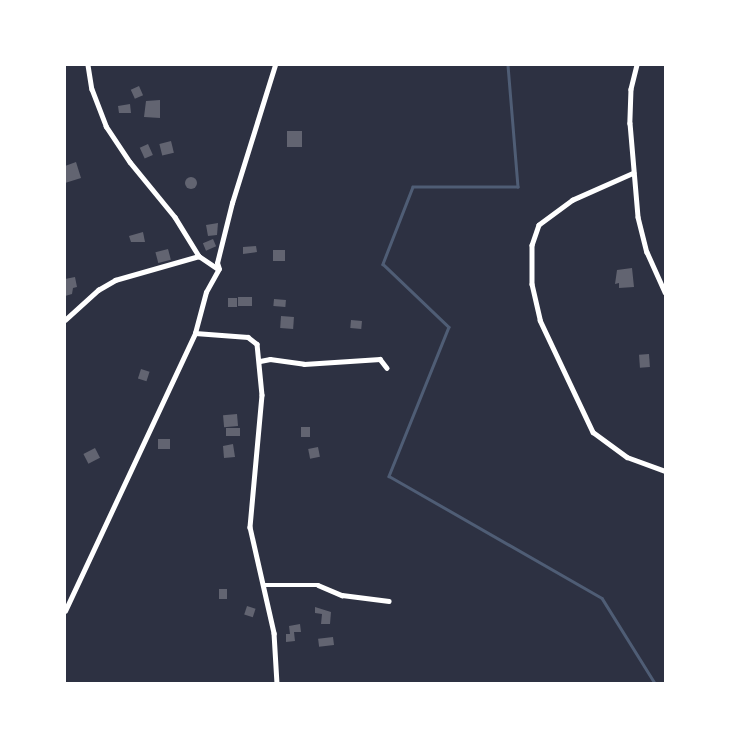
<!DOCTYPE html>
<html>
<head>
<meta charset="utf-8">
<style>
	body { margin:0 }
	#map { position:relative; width:730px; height:748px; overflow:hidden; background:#2d3142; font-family:"Asap Condensed",sans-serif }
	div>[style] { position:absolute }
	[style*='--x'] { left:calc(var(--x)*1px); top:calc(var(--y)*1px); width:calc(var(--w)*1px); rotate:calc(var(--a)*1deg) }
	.stream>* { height:2.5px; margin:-1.25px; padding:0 1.25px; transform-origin:1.25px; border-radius:1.25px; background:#4f5d75 }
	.building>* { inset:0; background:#626471; transform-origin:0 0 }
	.round { border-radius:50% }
	.minor>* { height:4.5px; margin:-2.25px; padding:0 2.25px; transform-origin:2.25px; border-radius:2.25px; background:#fff }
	span { translate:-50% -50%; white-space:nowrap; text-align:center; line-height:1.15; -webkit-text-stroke:5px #fff; paint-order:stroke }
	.frame { position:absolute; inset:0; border:66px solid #fff; pointer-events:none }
</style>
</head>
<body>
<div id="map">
	<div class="stream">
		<i style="--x:508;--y:65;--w:122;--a:85.3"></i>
		<i style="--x:518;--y:187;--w:105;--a:180"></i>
		<i style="--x:413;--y:187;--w:83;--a:111.3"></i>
		<i style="--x:383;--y:264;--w:91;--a:43.7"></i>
		<i style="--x:449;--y:327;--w:161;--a:111.9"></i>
		<i style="--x:389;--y:476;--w:245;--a:29.8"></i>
		<i style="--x:602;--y:598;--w:100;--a:58.1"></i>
	</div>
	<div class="building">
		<i style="left:139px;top:86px;width:10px;height:9px;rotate:66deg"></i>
		<i style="clip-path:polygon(160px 100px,160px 118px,144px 117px,146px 101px)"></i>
		<i style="clip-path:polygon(130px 104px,131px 113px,119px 113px,118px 106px)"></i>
		<i style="left:302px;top:131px;width:16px;height:15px;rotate:90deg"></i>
		<i style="left:171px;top:141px;width:12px;height:12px;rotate:76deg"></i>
		<i style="left:148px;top:144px;width:12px;height:9px;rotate:66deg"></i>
		<i style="clip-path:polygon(76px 162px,81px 178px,65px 183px,65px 166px)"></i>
		<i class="round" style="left:185px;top:177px;width:12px;height:12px"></i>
		<i style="clip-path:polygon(218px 223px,217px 235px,208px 236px,206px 225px)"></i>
		<i style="clip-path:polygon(143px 232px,145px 242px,131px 242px,129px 236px)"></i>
		<i style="left:213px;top:239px;width:8px;height:11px;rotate:67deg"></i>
		<i style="clip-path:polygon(256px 246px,257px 252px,243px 254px,243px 247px)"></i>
		<i style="left:168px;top:249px;width:11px;height:13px;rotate:75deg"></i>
		<i style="left:273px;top:250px;width:12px;height:11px"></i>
		<i style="clip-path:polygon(632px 268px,634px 287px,619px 288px,619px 283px,615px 284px,617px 270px)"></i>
		<i style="clip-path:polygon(75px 277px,77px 287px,73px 288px,72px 294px,65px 296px,65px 279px)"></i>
		<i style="left:252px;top:297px;width:9px;height:14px;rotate:90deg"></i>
		<i style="left:237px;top:298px;width:9px;height:9px;rotate:90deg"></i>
		<i style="left:274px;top:299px;width:12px;height:7px;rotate:5deg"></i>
		<i style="left:281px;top:316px;width:13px;height:12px;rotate:4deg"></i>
		<i style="left:351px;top:320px;width:11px;height:8px;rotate:5deg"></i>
		<i style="left:649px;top:354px;width:13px;height:10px;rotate:86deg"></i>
		<i style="left:141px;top:369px;width:9px;height:10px;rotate:18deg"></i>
		<i style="left:237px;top:414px;width:12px;height:14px;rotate:85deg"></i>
		<i style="left:310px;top:427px;width:10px;height:9px;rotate:90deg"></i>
		<i style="left:226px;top:428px;width:14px;height:8px"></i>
		<i style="left:170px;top:439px;width:10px;height:12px;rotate:90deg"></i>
		<i style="clip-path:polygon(233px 444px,235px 457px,224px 458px,223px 446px)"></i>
		<i style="left:318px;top:447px;width:10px;height:10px;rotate:79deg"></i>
		<i style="left:95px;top:448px;width:11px;height:13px;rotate:63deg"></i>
		<i style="left:219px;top:589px;width:8px;height:10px"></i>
		<i style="left:247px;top:606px;width:9px;height:9px;rotate:18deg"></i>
		<i style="clip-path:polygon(315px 607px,331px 612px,330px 624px,321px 624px,322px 614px,315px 613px)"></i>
		<i style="clip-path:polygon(300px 624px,301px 632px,294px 632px,295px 641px,286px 642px,286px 634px,290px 634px,289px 626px)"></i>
		<i style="left:333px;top:637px;width:8px;height:15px;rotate:83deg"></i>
	</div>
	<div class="minor">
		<i style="--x:88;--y:65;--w:24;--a:81"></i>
		<i style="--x:92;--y:89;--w:40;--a:69"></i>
		<i style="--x:106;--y:126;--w:43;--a:56.3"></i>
		<i style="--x:130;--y:162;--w:71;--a:50.7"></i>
		<i style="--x:175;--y:217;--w:46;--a:58.4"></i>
		<i style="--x:199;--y:256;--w:23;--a:34"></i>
		<i style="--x:637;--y:65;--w:25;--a:104"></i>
		<i style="--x:631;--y:89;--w:34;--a:92"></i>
		<i style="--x:630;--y:123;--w:94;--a:85.1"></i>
		<i style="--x:638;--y:217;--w:36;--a:76"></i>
		<i style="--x:647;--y:252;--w:44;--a:65.8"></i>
		<i style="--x:634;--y:173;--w:67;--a:156.1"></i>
		<i style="--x:573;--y:200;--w:42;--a:143.7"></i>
		<i style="--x:539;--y:225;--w:21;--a:109"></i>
		<i style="--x:532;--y:245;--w:39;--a:90"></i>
		<i style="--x:532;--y:284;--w:37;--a:77"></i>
		<i style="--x:540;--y:320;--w:124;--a:64.7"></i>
		<i style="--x:593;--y:432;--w:42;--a:36.3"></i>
		<i style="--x:627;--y:457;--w:40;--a:20.2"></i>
		<i style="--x:65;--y:320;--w:45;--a:-42.3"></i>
		<i style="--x:98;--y:290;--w:20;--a:-30"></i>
		<i style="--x:115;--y:280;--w:87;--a:-15.9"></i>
		<i style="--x:195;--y:333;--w:53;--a:4.3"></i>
		<i style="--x:248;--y:337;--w:11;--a:38"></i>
		<i style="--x:257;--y:344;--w:51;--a:84.4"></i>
		<i style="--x:262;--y:395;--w:133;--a:95.2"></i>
		<i style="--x:250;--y:527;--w:109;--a:77.2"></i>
		<i style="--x:274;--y:633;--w:50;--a:86.6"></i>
		<i style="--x:260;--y:361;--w:10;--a:-11"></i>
		<i style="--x:270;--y:359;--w:34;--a:8"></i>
		<i style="--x:304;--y:364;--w:76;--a:-3.8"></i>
		<i style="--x:380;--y:359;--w:11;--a:52"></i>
		<i style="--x:263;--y:585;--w:55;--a:0"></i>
		<i style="--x:318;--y:585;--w:26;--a:23"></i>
		<i style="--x:342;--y:595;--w:47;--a:7.3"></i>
		<i style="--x:65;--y:611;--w:307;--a:-64.9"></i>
		<i style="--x:195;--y:333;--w:42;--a:-75"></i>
		<i style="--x:206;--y:292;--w:26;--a:-61"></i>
		<i style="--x:219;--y:269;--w:6;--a:-108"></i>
		<i style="--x:217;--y:263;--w:62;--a:-76"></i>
		<i style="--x:232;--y:203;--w:145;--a:-72.7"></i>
	</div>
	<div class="frame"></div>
</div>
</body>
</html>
